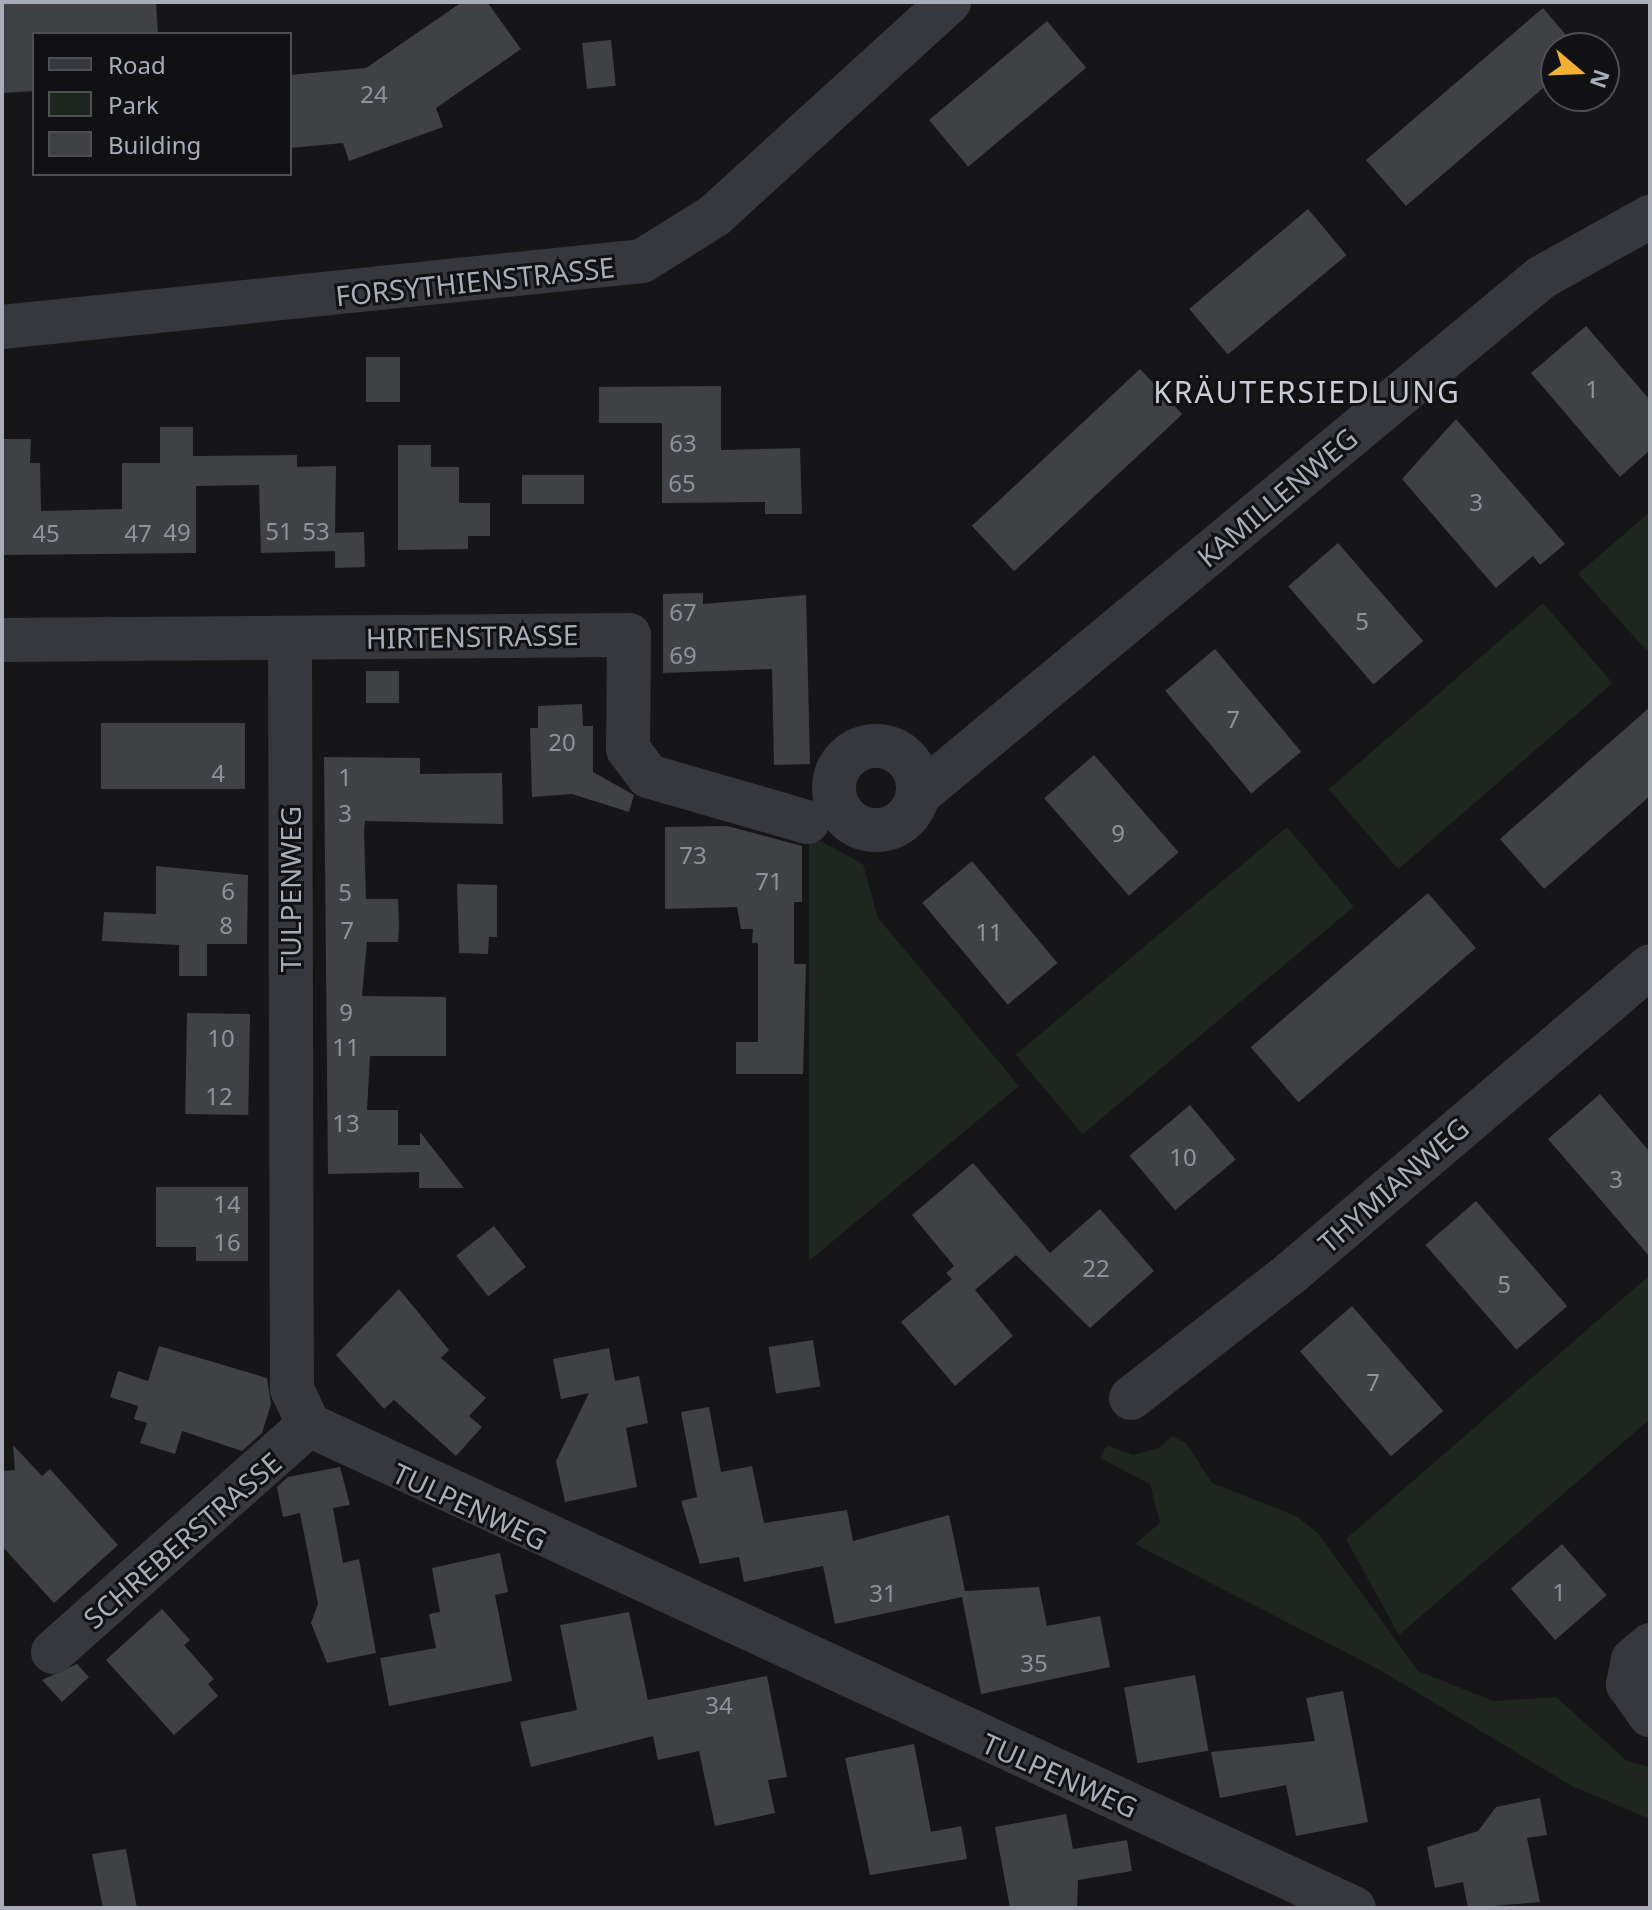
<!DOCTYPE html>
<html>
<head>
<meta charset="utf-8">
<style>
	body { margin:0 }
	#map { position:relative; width:1652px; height:1910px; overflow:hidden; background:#161618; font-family:"Noto Sans",sans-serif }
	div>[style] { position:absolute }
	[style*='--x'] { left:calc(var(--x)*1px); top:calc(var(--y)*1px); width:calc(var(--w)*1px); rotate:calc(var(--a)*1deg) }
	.green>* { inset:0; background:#1e261f; transform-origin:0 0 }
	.building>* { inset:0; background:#404145; transform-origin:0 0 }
	.minor>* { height:44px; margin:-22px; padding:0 22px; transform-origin:22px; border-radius:22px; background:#37383d }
	.minor>.ring { margin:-22px; padding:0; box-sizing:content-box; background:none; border:44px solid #37383d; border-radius:50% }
	span { translate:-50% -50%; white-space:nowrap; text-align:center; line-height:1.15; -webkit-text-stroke:6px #111113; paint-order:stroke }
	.number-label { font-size:24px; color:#8e929b }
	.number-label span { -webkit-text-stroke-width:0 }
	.street-label { font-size:28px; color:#a8adb8 }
	.neighbourhood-label { font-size:30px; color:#c9ccd4; letter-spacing:2px }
	.frame { position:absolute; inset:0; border:4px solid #a8adb8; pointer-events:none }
	.legend { position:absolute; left:32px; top:32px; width:260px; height:144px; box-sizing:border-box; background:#111113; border:2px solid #4d4f55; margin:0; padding:10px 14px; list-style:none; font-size:24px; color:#a8adb8 }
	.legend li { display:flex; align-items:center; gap:16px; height:40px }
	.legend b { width:40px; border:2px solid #4d4f55 }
	.north { position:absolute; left:1540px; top:32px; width:80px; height:80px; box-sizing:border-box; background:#111113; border:2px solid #4d4f55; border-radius:50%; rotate:109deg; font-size:22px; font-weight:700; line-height:32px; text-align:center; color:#a8adb8 }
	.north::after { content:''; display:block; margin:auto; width:28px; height:36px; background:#f2b134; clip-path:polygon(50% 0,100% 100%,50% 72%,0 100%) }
</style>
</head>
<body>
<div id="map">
	<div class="green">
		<i style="clip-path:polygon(1650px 512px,1650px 647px,1646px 650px,1578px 574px)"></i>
		<i style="left:1543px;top:603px;width:106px;height:284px;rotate:49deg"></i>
		<i style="left:1287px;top:827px;width:104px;height:354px;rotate:50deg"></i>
		<i style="clip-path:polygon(809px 835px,863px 864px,878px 918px,1019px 1086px,809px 1261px)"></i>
		<i style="clip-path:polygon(1650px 1275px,1650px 1419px,1399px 1635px,1346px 1539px)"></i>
		<i style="clip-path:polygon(1172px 1436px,1186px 1443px,1212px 1483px,1296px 1516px,1318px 1533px,1418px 1671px,1493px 1701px,1556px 1697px,1627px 1761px,1650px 1767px,1650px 1819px,1572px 1786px,1380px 1670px,1135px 1544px,1160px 1523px,1150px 1484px,1100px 1458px,1107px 1445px,1133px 1455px,1159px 1448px)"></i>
	</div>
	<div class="building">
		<i style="clip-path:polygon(2px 2px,156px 2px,158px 34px,34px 34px,34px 91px,2px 93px)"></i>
		<i style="clip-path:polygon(462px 2px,487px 2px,521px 49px,436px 108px,443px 127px,349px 161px,343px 143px,290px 148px,290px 75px,366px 68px)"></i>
		<i style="clip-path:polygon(1543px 8px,1577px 48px,1556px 48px,1556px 77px,1406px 206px,1366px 160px)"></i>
		<i style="left:1047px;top:21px;width:61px;height:154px;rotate:50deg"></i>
		<i style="left:611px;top:40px;width:46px;height:29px;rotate:84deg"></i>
		<i style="left:1308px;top:209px;width:60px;height:155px;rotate:50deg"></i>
		<i style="clip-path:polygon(1586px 326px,1650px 400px,1650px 450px,1620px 477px,1531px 373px)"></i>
		<i style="left:400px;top:357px;width:45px;height:34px;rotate:90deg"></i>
		<i style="left:1140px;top:369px;width:62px;height:230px;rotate:47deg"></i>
		<i style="clip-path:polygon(721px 386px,721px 450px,800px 448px,802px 514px,765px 514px,765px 502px,662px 503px,662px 423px,599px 423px,599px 387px)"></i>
		<i style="clip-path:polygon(1456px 419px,1565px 544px,1540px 565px,1533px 556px,1496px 588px,1402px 479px)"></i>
		<i style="clip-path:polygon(160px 427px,193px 427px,193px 456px,297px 455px,297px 467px,336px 466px,335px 533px,364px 532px,365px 567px,335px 568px,335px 551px,261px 553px,259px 485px,196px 486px,196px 553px,2px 555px,2px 439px,31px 439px,30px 463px,40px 463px,41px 511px,122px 509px,122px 463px,160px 463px)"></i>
		<i style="clip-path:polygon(398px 445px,431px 445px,431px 467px,459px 467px,459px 503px,490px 503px,490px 536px,468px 536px,468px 549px,398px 550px)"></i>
		<i style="left:584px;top:475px;width:29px;height:62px;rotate:90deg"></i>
		<i style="left:1338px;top:543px;width:130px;height:66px;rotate:49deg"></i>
		<i style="clip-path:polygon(703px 593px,703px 604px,806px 595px,810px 764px,774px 765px,772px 669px,663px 673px,663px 594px)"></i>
		<i style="left:1215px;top:649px;width:134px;height:65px;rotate:50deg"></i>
		<i style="left:399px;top:671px;width:32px;height:33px;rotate:90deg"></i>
		<i style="clip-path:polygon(582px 704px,583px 726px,593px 726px,593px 772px,634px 795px,629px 812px,572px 794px,532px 797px,530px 728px,538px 728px,538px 706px)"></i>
		<i style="clip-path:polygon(1650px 707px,1650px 796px,1544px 889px,1500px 839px)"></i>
		<i style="left:101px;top:723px;width:144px;height:66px"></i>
		<i style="left:1094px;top:755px;width:129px;height:66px;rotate:49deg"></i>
		<i style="clip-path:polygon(324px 757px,420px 758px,420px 774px,502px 773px,503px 824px,365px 821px,364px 831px,366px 899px,398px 899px,399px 927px,398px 942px,367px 942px,362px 996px,446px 997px,446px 1056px,370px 1056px,367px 1110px,398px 1110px,398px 1145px,420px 1145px,420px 1132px,464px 1188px,419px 1188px,419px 1172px,328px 1174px)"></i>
		<i style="clip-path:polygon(727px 826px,802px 846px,802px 902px,794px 902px,794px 964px,806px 964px,803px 1074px,736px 1074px,736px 1042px,758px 1042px,758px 943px,752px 943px,753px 929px,741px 929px,737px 907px,665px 909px,665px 827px)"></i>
		<i style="left:972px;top:861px;width:133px;height:65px;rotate:50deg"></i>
		<i style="clip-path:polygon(156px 866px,248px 875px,247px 944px,207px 944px,207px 976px,179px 976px,179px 945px,102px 941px,104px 912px,156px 914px)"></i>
		<i style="clip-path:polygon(457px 884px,497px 885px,497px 937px,489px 937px,488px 954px,459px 953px)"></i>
		<i style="left:1428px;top:893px;width:73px;height:235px;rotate:49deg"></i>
		<i style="left:187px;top:1013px;width:63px;height:101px;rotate:1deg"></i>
		<i style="clip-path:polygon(1600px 1094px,1650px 1152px,1650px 1257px,1548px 1139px)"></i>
		<i style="left:1190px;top:1105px;width:71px;height:79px;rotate:50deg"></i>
		<i style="clip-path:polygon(973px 1163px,1050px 1253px,1100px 1209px,1154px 1271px,1090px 1328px,1016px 1255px,975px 1290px,1013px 1336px,955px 1386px,901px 1322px,952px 1279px,946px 1273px,954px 1266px,912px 1215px)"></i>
		<i style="clip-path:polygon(156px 1187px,248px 1187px,248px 1261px,196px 1261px,196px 1247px,156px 1247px)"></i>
		<i style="left:1476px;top:1201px;width:139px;height:67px;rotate:49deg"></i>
		<i style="left:494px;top:1226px;width:52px;height:48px;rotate:52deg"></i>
		<i style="clip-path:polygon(399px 1289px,449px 1350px,441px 1358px,486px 1398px,469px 1416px,482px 1427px,456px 1456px,394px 1400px,384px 1409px,336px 1355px)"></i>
		<i style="left:1352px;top:1306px;width:139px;height:69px;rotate:49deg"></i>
		<i style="left:813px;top:1340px;width:47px;height:45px;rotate:81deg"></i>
		<i style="clip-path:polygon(159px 1346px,267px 1378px,271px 1404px,262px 1433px,242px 1451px,182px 1431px,175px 1454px,140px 1443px,147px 1423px,134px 1419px,138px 1406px,110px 1397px,118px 1371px,148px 1381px)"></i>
		<i style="clip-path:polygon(609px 1348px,615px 1381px,639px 1376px,648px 1423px,626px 1428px,637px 1487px,565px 1502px,556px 1461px,589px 1393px,561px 1399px,553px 1359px)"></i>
		<i style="clip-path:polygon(709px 1407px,721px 1472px,752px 1466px,764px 1523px,847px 1510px,853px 1541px,949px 1515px,965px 1591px,1039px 1587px,1047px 1626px,1100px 1616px,1110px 1667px,981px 1694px,962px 1597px,835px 1624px,823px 1566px,744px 1582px,739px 1557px,700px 1564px,681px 1501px,697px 1497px,681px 1412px)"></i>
		<i style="clip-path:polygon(13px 1445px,42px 1476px,50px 1469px,118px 1545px,54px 1603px,2px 1546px,2px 1471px,15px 1470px)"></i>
		<i style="clip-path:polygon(340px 1467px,350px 1505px,333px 1508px,343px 1563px,359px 1559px,376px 1653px,327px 1663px,311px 1623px,318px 1604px,300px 1513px,283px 1517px,277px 1487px,288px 1477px)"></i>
		<i style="left:1562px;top:1544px;width:68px;height:68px;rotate:49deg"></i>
		<i style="clip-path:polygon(500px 1553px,508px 1592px,495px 1595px,512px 1681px,389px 1706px,380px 1658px,436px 1648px,429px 1614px,440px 1612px,432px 1568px)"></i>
		<i style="clip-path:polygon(162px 1609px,190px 1640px,184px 1645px,214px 1679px,208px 1684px,218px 1696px,174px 1735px,106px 1660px)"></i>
		<i style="clip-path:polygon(629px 1612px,648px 1700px,767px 1676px,787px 1777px,768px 1780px,775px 1813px,715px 1826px,699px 1751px,658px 1760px,653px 1736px,531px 1767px,520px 1722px,577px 1710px,560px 1625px)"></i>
		<i style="clip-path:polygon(77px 1664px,89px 1677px,62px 1702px,42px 1680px)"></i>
		<i style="left:1195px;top:1675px;width:77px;height:72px;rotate:80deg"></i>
		<i style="clip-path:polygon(1343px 1691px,1368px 1822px,1296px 1836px,1286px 1785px,1220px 1798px,1211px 1752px,1315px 1741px,1306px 1698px)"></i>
		<i style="clip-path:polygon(914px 1744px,931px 1832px,961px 1826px,967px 1859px,870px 1875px,845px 1758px)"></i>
		<i style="clip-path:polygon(1540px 1798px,1547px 1835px,1527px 1838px,1540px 1902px,1468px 1908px,1463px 1882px,1435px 1888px,1427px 1847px,1478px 1831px,1496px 1807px)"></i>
		<i style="clip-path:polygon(1066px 1814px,1073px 1849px,1127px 1840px,1132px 1871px,1078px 1880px,1077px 1908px,1010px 1908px,995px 1827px)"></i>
		<i style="clip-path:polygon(126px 1849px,137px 1908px,103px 1908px,92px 1854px)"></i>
	</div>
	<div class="minor">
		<i style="--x:2;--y:327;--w:643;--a:-5.89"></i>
		<i style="--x:642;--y:261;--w:85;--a:-32"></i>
		<i style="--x:714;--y:216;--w:318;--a:-42.3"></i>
		<i style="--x:290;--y:638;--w:751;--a:89.85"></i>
		<i style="--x:292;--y:1389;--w:40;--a:65"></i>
		<i style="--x:309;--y:1425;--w:1151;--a:24.81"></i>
		<i style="--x:2;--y:640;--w:627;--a:-0.46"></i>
		<i style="--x:629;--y:635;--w:114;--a:90.5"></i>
		<i style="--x:628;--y:749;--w:34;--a:53"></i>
		<i style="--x:648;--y:776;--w:166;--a:16.1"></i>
		<i class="ring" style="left:834px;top:746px;width:40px;height:40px"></i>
		<i style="--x:917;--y:796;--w:812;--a:-39.71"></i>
		<i style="--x:1542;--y:277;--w:124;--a:-29.1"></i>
		<i style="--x:1131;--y:1398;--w:203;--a:-38"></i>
		<i style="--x:1291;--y:1273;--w:472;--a:-40.5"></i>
		<i style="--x:1650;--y:1645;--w:23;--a:139"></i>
		<i style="--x:1633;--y:1660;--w:25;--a:102"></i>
		<i style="--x:1628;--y:1684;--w:38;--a:55"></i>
		<i style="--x:53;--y:1652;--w:342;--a:-41.6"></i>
	</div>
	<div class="number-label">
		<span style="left:374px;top:94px">24</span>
		<span style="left:1592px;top:389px">1</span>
		<span style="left:683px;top:443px">63</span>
		<span style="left:682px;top:483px">65</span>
		<span style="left:1476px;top:502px">3</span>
		<span style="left:279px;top:531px">51</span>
		<span style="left:316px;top:531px">53</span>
		<span style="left:177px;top:532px">49</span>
		<span style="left:46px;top:533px">45</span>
		<span style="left:138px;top:533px">47</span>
		<span style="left:683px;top:612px">67</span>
		<span style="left:1362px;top:621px">5</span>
		<span style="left:683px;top:655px">69</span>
		<span style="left:1233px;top:719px">7</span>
		<span style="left:562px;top:742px">20</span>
		<span style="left:218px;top:773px">4</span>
		<span style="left:345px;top:777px">1</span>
		<span style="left:345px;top:813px">3</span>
		<span style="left:1118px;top:833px">9</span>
		<span style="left:693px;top:855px">73</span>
		<span style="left:769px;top:881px">71</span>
		<span style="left:228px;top:891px">6</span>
		<span style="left:345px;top:892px">5</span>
		<span style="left:226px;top:925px">8</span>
		<span style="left:347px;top:930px">7</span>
		<span style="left:989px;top:932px">11</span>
		<span style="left:346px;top:1012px">9</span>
		<span style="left:221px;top:1038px">10</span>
		<span style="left:346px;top:1047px">11</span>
		<span style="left:219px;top:1096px">12</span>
		<span style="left:346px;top:1123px">13</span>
		<span style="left:1183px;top:1157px">10</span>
		<span style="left:1616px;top:1179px">3</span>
		<span style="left:227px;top:1204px">14</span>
		<span style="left:227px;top:1242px">16</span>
		<span style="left:1096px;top:1268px">22</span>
		<span style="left:1504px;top:1284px">5</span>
		<span style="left:1373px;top:1382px">7</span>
		<span style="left:1559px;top:1592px">1</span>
		<span style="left:883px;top:1593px">31</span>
		<span style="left:1034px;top:1663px">35</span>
		<span style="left:719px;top:1705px">34</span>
	</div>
	<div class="street-label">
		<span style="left:475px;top:281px;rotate:-6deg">FORSYTHIENSTRASSE</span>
		<span style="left:1277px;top:497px;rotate:-40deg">KAMILLENWEG</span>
		<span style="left:472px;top:636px;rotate:-1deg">HIRTENSTRASSE</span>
		<span style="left:290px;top:889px;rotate:-90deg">TULPENWEG</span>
		<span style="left:1393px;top:1185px;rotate:-41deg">THYMIANWEG</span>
		<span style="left:470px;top:1506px;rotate:25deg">TULPENWEG</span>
		<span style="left:182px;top:1540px;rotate:-41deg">SCHREBERSTRASSE</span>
		<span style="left:1060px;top:1775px;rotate:24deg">TULPENWEG</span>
	</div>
	<div class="neighbourhood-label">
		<span style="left:1307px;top:392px">KRÄUTERSIEDLUNG</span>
	</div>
	<div class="frame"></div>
	<ul class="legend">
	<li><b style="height:10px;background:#37383d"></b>Road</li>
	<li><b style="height:22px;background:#1e261f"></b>Park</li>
	<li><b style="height:22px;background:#404145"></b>Building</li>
	</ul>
	<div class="north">N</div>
</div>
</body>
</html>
